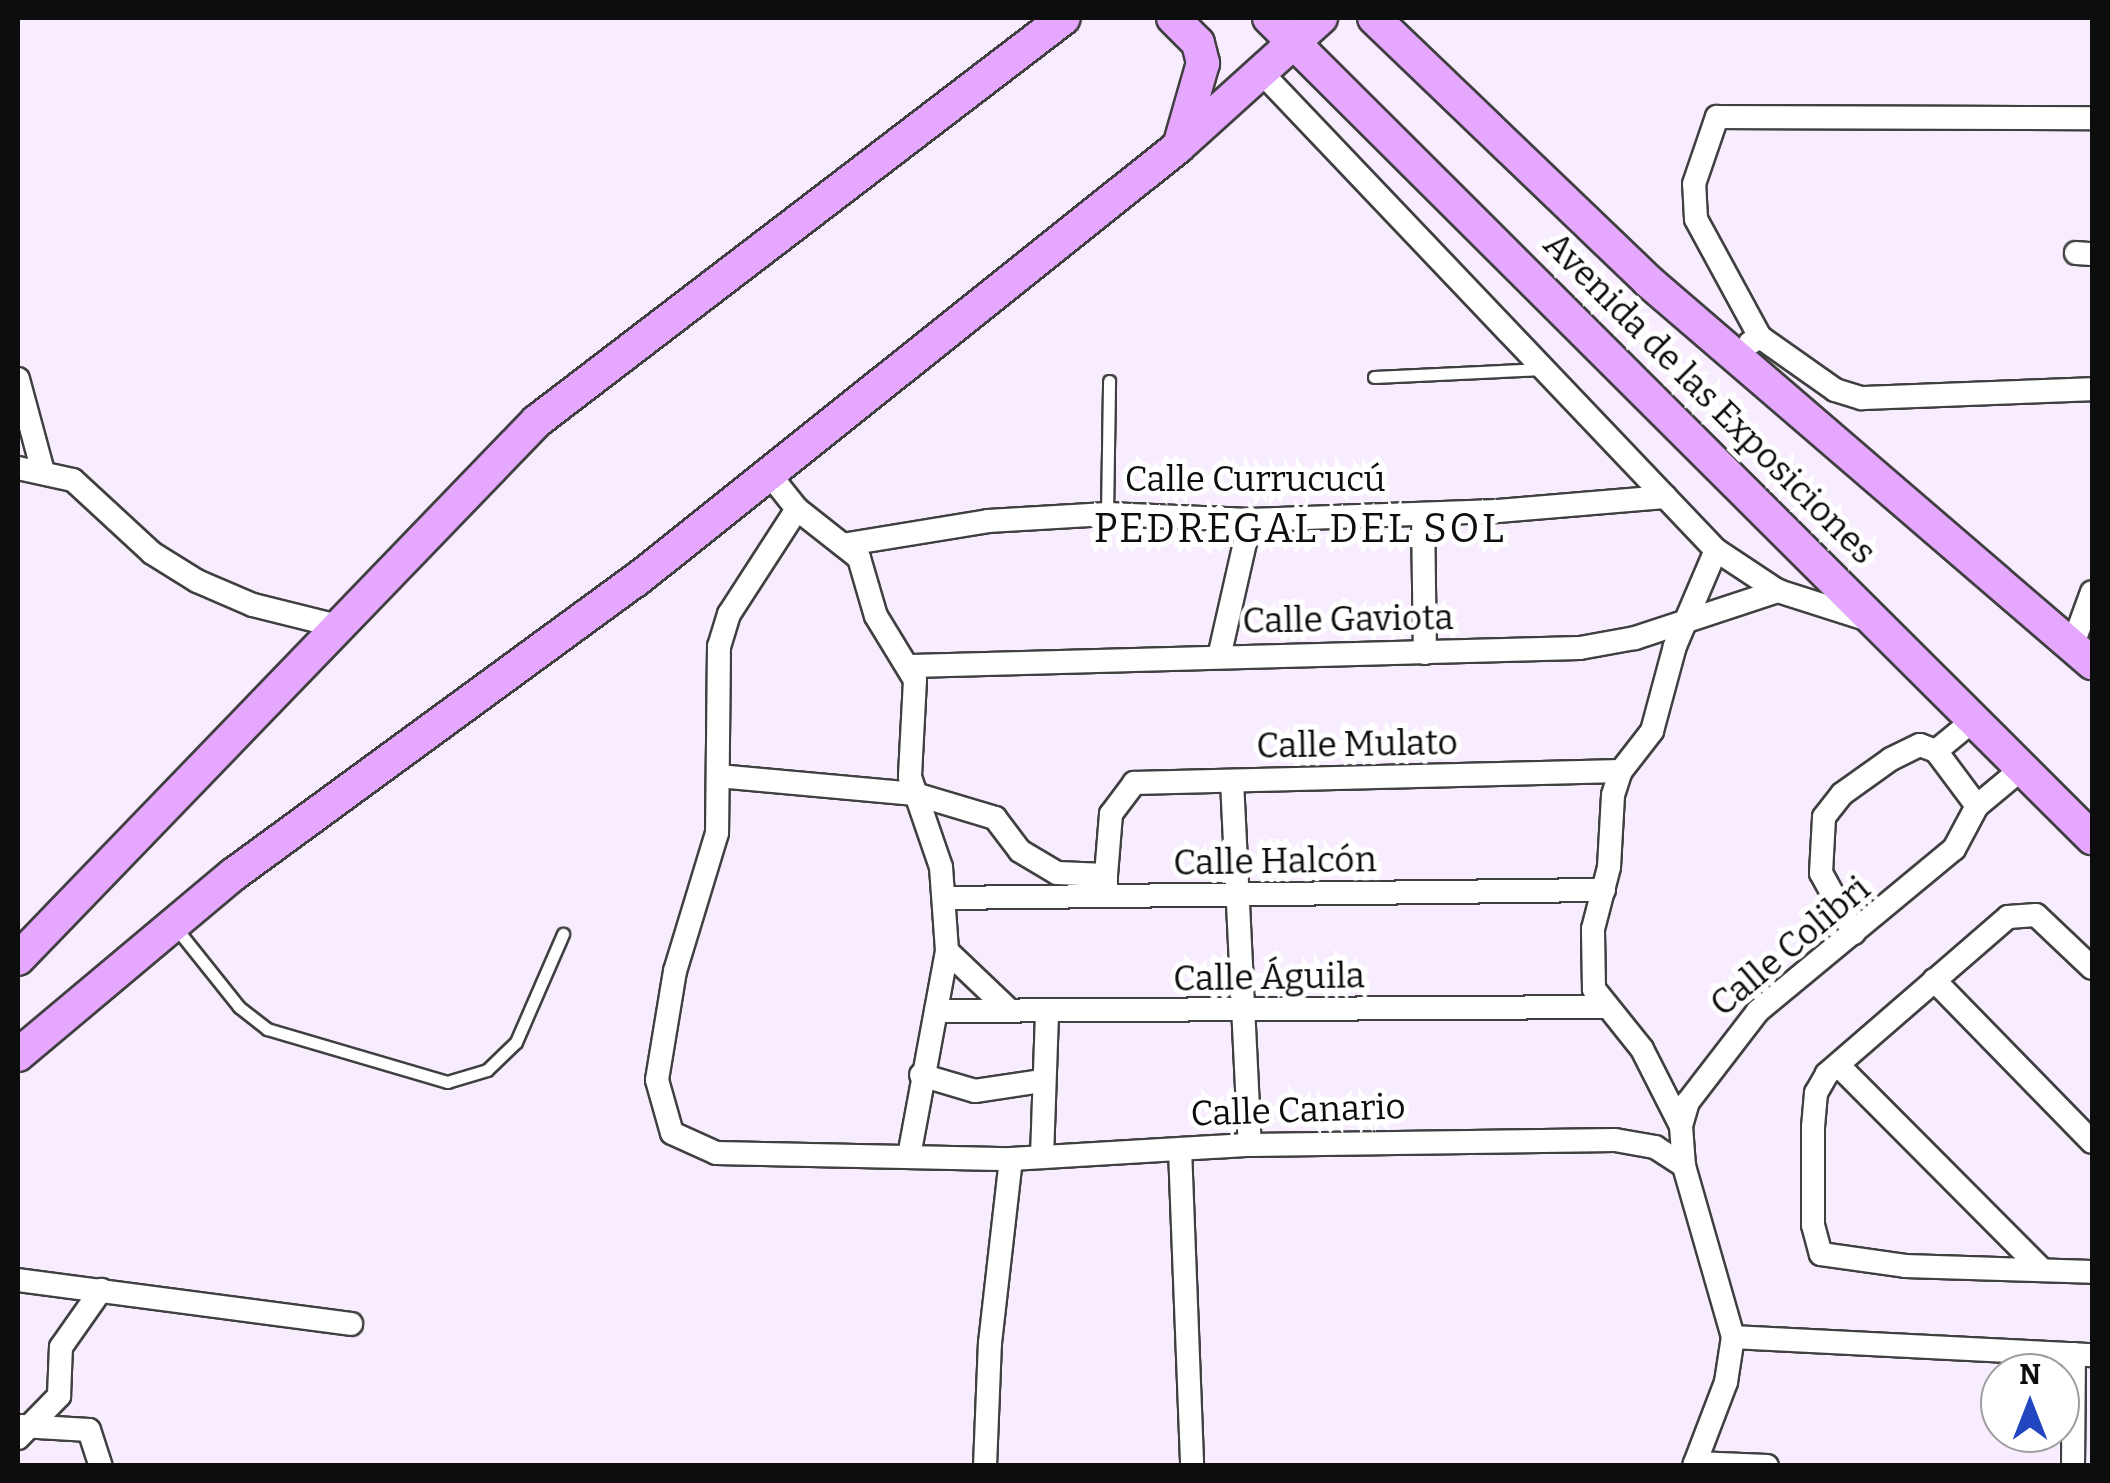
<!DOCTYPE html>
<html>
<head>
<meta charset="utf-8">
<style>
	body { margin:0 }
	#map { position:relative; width:2110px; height:1483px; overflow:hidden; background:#f8edff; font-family:Bitter,serif }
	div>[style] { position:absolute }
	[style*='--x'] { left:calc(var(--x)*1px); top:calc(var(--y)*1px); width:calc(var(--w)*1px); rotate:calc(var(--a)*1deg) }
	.roads { filter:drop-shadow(2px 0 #404040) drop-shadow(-2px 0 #404040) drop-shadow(0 2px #404040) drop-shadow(0 -2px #404040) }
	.lane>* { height:11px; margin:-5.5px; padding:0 5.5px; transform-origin:5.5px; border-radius:5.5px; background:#fff }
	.street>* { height:22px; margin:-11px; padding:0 11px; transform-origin:11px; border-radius:11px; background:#fff }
	.secondary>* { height:32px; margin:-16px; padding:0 16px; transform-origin:16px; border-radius:16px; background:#e6a8ff }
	span { translate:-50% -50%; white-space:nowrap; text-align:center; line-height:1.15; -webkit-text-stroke:10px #fff; paint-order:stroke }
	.street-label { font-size:35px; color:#0d0d0d }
	.quarter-label { font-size:40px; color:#0d0d0d; letter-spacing:2.5px }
	.frame { position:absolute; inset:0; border:20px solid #0d0d0d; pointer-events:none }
	.north { position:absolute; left:1980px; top:1353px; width:100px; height:100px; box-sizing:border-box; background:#fff; border:2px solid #9e9e9e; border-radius:50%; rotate:0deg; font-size:28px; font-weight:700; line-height:40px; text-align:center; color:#0d0d0d }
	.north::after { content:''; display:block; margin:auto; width:35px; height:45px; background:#2246c0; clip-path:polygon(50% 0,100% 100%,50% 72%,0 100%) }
</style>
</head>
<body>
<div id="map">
	<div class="roads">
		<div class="lane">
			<i style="--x:1374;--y:377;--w:170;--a:-2.7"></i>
			<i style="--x:1107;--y:514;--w:133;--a:-89.1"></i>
			<i style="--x:176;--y:928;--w:101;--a:51.4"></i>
			<i style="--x:239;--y:1007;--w:36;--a:38"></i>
			<i style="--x:267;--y:1029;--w:188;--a:16.4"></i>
			<i style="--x:447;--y:1082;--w:42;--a:-16.7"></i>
			<i style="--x:487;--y:1070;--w:40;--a:-44"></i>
			<i style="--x:516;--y:1042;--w:118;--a:-66.5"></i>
		</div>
		<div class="street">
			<i style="--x:1262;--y:73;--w:659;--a:46.42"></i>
			<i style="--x:1716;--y:550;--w:74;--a:33.5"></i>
			<i style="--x:1778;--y:591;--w:102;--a:17.7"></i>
			<i style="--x:2076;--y:253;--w:16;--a:4"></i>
			<i style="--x:1760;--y:337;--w:134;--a:-118.5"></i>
			<i style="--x:1696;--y:219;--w:35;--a:-93"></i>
			<i style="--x:1694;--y:184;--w:71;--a:-71.1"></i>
			<i style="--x:1717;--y:117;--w:375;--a:0.2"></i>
			<i style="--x:1750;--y:343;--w:12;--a:-31"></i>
			<i style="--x:1760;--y:337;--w:92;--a:35.2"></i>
			<i style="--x:1835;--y:390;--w:28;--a:17"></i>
			<i style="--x:1862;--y:398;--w:230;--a:-2.2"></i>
			<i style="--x:18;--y:379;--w:92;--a:74.9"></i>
			<i style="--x:18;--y:468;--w:56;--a:12.3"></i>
			<i style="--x:73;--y:480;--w:108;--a:42.7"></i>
			<i style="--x:152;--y:553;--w:53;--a:31.9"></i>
			<i style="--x:197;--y:581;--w:61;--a:23.2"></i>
			<i style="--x:253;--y:605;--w:87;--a:14"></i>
			<i style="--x:766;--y:470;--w:50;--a:51.5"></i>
			<i style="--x:797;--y:509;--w:79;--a:38.3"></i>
			<i style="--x:859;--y:558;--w:60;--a:73.7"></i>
			<i style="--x:876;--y:616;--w:75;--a:58.6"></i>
			<i style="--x:915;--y:680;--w:97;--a:93"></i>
			<i style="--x:910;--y:777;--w:95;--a:71"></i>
			<i style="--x:941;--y:867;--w:84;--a:85.9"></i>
			<i style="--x:947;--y:951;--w:209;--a:100.5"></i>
			<i style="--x:797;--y:509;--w:125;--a:122.9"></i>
			<i style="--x:729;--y:614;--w:34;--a:107"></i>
			<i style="--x:719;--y:646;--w:187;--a:90.6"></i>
			<i style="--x:717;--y:833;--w:144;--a:106.9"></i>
			<i style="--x:675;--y:971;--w:110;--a:99.4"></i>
			<i style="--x:657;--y:1080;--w:55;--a:74.2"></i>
			<i style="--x:672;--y:1133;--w:48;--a:24.4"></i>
			<i style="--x:716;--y:1153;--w:295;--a:1.2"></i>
			<i style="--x:1011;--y:1159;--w:239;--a:-3.4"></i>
			<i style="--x:1250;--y:1145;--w:365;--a:-0.8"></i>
			<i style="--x:1615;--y:1140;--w:41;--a:9.9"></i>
			<i style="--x:1655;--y:1147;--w:35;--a:33"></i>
			<i style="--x:1423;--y:514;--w:139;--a:89.2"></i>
			<i style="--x:848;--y:544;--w:142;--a:-9.3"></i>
			<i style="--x:988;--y:521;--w:119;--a:-3.4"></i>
			<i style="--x:1107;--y:514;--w:143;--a:2.4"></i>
			<i style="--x:1250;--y:520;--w:247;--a:-2.1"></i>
			<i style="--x:1497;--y:511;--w:169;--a:-4.8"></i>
			<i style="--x:2073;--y:644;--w:55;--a:-69.9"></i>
			<i style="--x:1219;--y:657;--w:140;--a:-77.2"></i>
			<i style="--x:912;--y:666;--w:668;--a:-1.54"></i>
			<i style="--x:1580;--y:648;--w:56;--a:-10.3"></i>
			<i style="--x:1635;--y:638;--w:151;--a:-18.2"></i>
			<i style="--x:1936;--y:751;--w:50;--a:-39.4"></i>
			<i style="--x:718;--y:776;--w:198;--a:5.2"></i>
			<i style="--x:915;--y:794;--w:84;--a:16.7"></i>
			<i style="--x:995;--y:818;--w:41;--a:52.9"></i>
			<i style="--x:1020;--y:851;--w:43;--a:30.7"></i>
			<i style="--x:1057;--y:873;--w:49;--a:2.3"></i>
			<i style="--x:1106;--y:875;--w:15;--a:90"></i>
			<i style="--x:1232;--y:781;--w:364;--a:87.2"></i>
			<i style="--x:1977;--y:806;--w:61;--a:-39.7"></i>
			<i style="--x:1106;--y:875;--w:61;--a:-85.3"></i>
			<i style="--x:1111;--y:814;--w:39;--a:-53"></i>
			<i style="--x:1134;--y:783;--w:487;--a:-1.4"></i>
			<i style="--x:946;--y:898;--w:658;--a:-0.7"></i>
			<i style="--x:1854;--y:933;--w:68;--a:-118.8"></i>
			<i style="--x:1821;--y:873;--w:56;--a:-86.9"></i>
			<i style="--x:1824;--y:817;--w:29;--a:-52"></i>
			<i style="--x:1842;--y:794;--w:60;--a:-35.5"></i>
			<i style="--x:1891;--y:759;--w:32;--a:-26"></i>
			<i style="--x:1920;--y:745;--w:17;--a:21"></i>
			<i style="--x:947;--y:951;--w:87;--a:43.6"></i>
			<i style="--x:2092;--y:968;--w:77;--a:-136.6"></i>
			<i style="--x:2036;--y:915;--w:28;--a:176"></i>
			<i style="--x:2008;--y:917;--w:240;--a:139.1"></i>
			<i style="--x:1827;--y:1074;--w:22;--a:120"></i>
			<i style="--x:1816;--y:1093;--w:34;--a:95"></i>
			<i style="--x:1813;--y:1127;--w:98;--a:90"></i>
			<i style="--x:1813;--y:1225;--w:30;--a:75"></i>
			<i style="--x:1821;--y:1254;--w:85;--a:8.1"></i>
			<i style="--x:1905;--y:1266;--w:187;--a:1.8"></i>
			<i style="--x:1934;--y:980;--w:226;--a:45.7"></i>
			<i style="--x:936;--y:1011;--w:668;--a:-0.34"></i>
			<i style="--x:1838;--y:1065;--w:289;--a:45.1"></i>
			<i style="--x:921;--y:1075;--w:56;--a:16.5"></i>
			<i style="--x:975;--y:1091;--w:68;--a:-8.5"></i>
			<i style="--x:1681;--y:1126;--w:86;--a:-116.9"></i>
			<i style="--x:1642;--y:1049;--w:77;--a:-128.7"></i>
			<i style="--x:1594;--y:989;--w:60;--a:-91"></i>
			<i style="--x:1593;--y:929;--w:64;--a:-75.5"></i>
			<i style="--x:1609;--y:867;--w:72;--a:-86.8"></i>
			<i style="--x:1613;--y:795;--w:25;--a:-72"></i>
			<i style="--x:1621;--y:771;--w:51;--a:-52.2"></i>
			<i style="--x:1652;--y:731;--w:88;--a:-74.9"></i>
			<i style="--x:1675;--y:646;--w:104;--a:-66.9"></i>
			<i style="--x:1180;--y:1149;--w:317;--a:87.8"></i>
			<i style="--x:1042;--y:1157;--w:146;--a:-88"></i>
			<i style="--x:18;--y:1280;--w:336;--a:7.5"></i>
			<i style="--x:1733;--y:1337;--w:359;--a:2.9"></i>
			<i style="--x:21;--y:1426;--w:68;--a:3.4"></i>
			<i style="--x:89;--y:1430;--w:38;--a:72"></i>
			<i style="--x:18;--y:1438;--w:59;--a:-45.7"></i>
			<i style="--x:59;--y:1396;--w:49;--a:-87.7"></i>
			<i style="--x:61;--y:1347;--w:70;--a:-54.9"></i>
			<i style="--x:1695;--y:1463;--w:72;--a:2.4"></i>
			<i style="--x:985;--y:1466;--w:123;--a:-87.7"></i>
			<i style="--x:990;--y:1343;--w:185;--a:-83.5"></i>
			<i style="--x:1694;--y:1466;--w:90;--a:-69.1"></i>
			<i style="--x:1726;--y:1382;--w:46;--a:-81.2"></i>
			<i style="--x:1733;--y:1337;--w:178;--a:-106"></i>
			<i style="--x:1684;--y:1166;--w:40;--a:-94.3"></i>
			<i style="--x:1681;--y:1126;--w:25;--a:-74"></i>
			<i style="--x:1688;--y:1102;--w:115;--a:-52.4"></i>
			<i style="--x:1758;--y:1011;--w:254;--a:-39.6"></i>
			<i style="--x:1954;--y:849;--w:49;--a:-61.9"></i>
			<i style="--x:1977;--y:806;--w:69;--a:-126.7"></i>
			<i style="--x:2073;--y:1466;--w:112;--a:-89.5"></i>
		</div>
		<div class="secondary">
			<i style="--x:1173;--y:18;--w:35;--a:45"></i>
			<i style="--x:1198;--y:43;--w:21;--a:76"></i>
			<i style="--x:1203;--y:63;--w:83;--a:106"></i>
			<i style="--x:1269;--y:18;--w:1162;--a:44.9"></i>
			<i style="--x:1374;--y:18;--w:380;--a:43.8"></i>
			<i style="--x:1648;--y:281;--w:586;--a:40.71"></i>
			<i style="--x:18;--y:959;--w:748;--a:-46.03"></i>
			<i style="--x:537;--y:421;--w:663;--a:-37.41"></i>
			<i style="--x:18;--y:1055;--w:282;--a:-40"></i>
			<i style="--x:234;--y:874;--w:497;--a:-36.2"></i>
			<i style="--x:635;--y:581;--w:695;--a:-38.63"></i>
			<i style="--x:1178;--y:147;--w:193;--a:-42.1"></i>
		</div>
	</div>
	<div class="street-label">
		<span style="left:1710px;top:398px;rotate:45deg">Avenida de las Exposiciones</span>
		<span style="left:1255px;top:479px">Calle Currucucú</span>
		<span style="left:1348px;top:619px;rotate:-1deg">Calle Gaviota</span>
		<span style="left:1357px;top:744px;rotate:-1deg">Calle Mulato</span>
		<span style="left:1275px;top:861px;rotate:-1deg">Calle Halcón</span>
		<span style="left:1790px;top:946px;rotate:-40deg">Calle Colibri</span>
		<span style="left:1269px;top:977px;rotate:-1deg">Calle Águila</span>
		<span style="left:1298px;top:1110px;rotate:-2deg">Calle Canario</span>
	</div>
	<div class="quarter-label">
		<span style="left:1300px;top:529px">PEDREGAL DEL SOL</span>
	</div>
	<div class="frame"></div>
	<div class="north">N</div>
</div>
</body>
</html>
